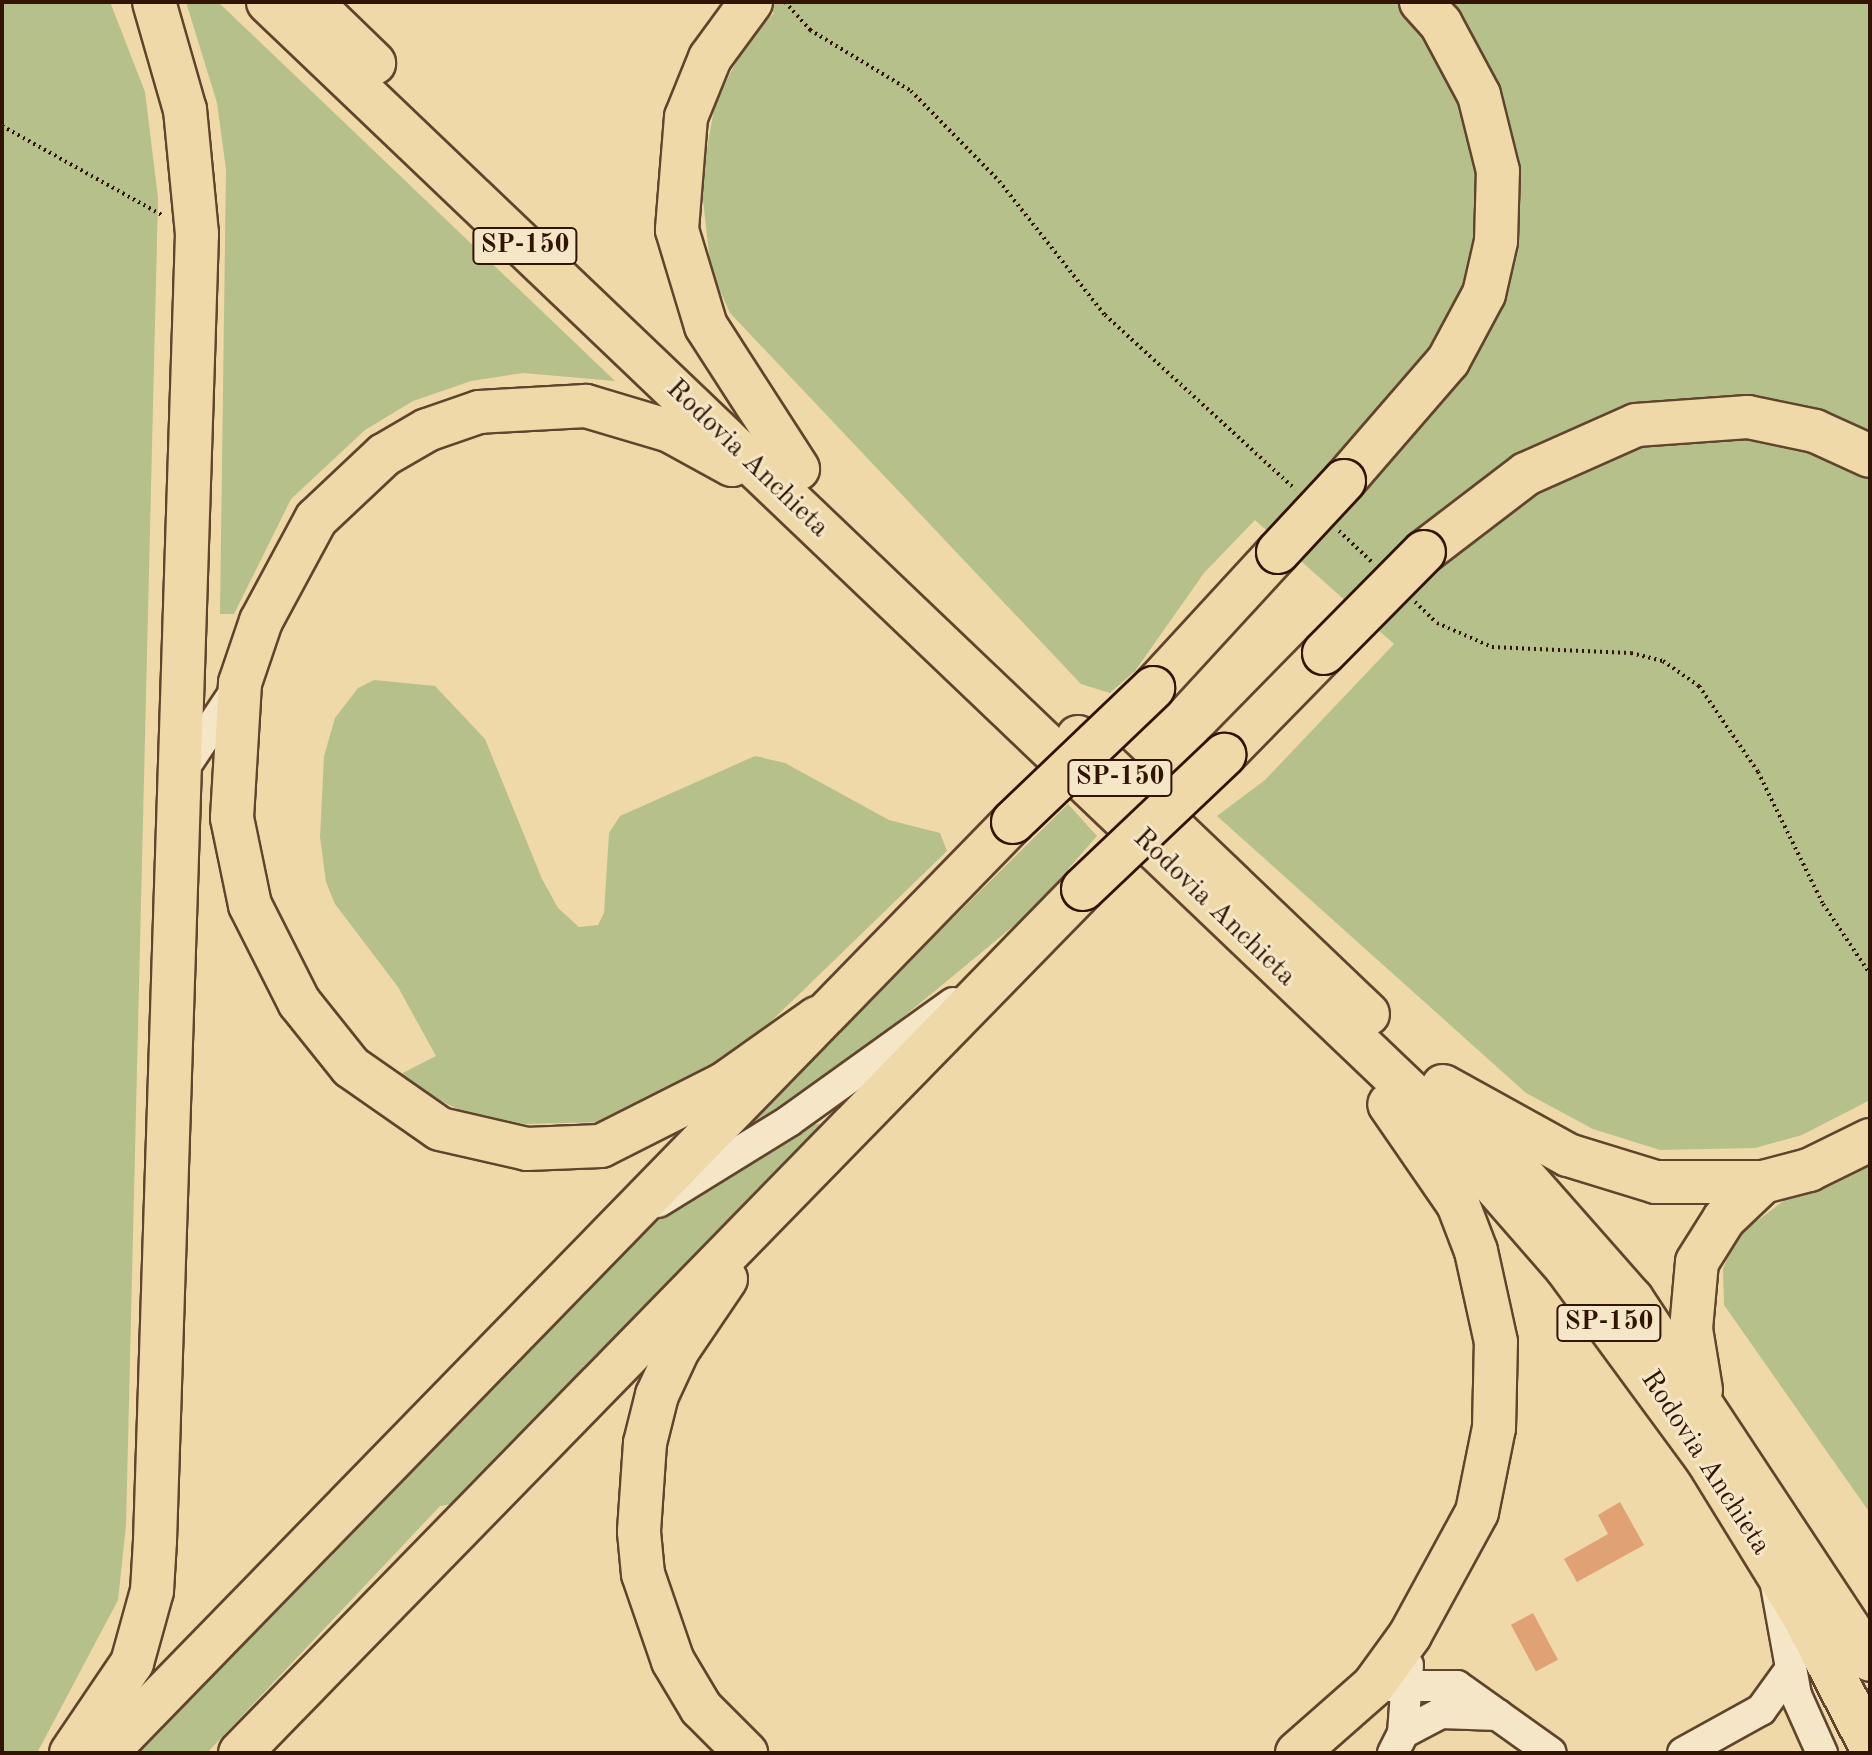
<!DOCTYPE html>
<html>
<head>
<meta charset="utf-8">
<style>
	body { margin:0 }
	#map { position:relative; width:1872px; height:1755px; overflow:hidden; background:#efd9a9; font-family:"Old Standard TT",serif }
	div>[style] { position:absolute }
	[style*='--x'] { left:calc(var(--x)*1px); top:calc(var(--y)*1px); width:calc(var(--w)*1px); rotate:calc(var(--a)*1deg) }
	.green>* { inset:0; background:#b5c08b }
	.building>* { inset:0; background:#e0a174; transform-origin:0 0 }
	.path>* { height:4px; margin-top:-2px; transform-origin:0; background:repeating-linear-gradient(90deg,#311404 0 2px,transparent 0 6px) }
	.roads { filter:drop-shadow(2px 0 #60452d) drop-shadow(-2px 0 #60452d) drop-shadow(0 2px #60452d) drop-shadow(0 -2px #60452d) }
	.minor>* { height:30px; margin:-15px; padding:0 15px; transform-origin:15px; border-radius:15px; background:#f5e6c7 }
	.highway>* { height:42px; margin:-21px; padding:0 21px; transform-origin:21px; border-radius:21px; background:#efd9a9 }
	.bridges { filter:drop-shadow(2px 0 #311404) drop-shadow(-2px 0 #311404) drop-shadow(0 2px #311404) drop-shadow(0 -2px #311404) }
	.highway-bridge>* { height:42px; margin:-21px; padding:0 21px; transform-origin:21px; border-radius:21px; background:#efd9a9 }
	span { translate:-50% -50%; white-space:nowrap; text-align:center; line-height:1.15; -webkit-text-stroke:6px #f5e6c7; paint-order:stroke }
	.shield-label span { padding:2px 6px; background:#f5e6c7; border:2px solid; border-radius:6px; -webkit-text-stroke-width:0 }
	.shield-label { font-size:26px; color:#311404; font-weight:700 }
	.street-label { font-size:28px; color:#311404 }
	.frame { position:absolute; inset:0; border:4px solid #311404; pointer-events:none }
</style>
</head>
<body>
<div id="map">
	<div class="green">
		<i style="clip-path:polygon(2px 2px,110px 2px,145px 92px,158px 198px,126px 1525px,118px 1600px,37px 1753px,2px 1753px)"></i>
		<i style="clip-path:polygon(186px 2px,218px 2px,615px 381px,523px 373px,471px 381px,413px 401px,365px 430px,291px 499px,234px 614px,220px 614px,226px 169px,217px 103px)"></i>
		<i style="clip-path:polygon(763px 2px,1870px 2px,1870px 1100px,1802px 1135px,1755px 1148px,1660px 1150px,1593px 1129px,1526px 1093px,1217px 816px,1265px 780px,1394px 644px,1255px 520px,1204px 573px,1135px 671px,1110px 693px,1081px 684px,730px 313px,711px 270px,701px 183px,715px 103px,747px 41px,774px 13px)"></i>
		<i style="clip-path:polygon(374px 680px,435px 686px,485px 739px,542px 879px,558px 908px,579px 927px,598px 925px,604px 913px,609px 833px,620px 816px,755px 756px,785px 763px,889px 820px,940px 833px,947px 851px,725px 1066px,605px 1122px,525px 1124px,463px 1112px,395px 1077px,436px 1056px,398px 987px,335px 904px,326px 882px,320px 837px,324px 756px,335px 718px,358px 688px)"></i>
		<i style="clip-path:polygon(1068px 804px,1097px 836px,1069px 868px,1063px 885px,832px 1076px,722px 1141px,938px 915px,952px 919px)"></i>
		<i style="clip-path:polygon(835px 1123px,463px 1502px,440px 1506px,207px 1753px,119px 1753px,637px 1233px,808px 1125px)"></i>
		<i style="clip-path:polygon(1870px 1164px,1870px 1513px,1724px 1305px,1723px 1269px,1736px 1237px,1786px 1199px)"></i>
	</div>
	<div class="building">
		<i style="clip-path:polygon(1620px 1502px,1644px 1545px,1577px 1582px,1564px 1559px,1608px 1534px,1598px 1515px)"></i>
		<i style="left:1533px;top:1613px;width:53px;height:25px;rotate:62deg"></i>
	</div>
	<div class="path">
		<i style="--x:785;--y:2;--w:38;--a:48"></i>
		<i style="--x:810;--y:30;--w:118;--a:31.1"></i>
		<i style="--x:911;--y:91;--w:126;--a:45.6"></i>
		<i style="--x:999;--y:181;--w:171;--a:51.7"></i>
		<i style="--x:1105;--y:315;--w:258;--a:42.5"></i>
		<i style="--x:2;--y:126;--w:185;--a:29.1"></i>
		<i style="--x:1339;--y:531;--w:47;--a:43.3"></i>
		<i style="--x:1415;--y:602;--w:30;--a:44"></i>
		<i style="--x:1437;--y:623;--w:60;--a:23.6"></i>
		<i style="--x:1492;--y:647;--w:139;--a:2.5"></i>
		<i style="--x:1631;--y:653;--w:33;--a:14"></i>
		<i style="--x:1663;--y:661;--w:44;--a:34.8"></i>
		<i style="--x:1699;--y:686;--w:104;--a:55.5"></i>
		<i style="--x:1758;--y:772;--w:147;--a:63.8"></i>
		<i style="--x:1823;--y:904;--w:84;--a:56.1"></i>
	</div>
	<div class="roads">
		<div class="minor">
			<i style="--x:180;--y:774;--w:105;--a:-56.3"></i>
			<i style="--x:658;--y:1202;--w:154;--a:-31.7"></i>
			<i style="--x:789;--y:1121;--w:202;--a:-35.7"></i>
			<i style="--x:1776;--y:1585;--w:112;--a:79.7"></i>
			<i style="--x:1796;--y:1695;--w:64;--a:65.9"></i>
			<i style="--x:1373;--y:1686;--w:84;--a:0"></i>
			<i style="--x:1457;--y:1686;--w:115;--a:35.5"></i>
			<i style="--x:1403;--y:1733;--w:43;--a:-27.8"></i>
			<i style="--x:1441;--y:1713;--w:57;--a:2"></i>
			<i style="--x:1393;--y:1753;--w:22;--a:-63"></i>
			<i style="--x:1403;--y:1733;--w:68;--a:-85.8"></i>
			<i style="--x:1683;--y:1753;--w:89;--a:-28.9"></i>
			<i style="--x:1761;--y:1710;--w:49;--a:-54.1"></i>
		</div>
		<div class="highway">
			<i style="--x:268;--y:2;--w:1599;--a:43.66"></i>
			<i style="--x:1425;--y:1106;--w:216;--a:48.9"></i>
			<i style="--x:1567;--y:1269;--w:235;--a:53.7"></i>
			<i style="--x:1706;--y:1458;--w:189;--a:58.4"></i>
			<i style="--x:1805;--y:1619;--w:142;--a:62.7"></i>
			<i style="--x:311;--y:2;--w:88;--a:44.1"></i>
			<i style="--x:751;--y:2;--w:69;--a:126.2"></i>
			<i style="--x:710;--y:58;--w:64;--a:112.1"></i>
			<i style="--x:686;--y:117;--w:113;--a:94.6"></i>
			<i style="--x:677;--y:230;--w:100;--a:73.2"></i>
			<i style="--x:706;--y:326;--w:170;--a:57.2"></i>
			<i style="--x:732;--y:465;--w:71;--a:-151.3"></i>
			<i style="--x:670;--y:431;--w:88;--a:-163.4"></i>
			<i style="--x:586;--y:406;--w:107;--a:176.8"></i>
			<i style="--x:479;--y:412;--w:55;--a:160.9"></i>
			<i style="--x:427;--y:430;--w:50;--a:149.8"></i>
			<i style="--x:384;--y:455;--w:93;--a:136.7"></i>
			<i style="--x:316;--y:519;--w:116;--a:118.3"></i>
			<i style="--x:261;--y:621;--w:65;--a:108.7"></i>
			<i style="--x:240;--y:683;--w:135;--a:93.4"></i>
			<i style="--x:232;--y:818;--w:89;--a:78.3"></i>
			<i style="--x:250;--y:905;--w:109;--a:63.2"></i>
			<i style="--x:299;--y:1002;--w:83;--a:51.3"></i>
			<i style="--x:351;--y:1067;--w:108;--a:34.9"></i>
			<i style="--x:440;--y:1129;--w:89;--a:12.9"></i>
			<i style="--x:527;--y:1149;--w:74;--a:-2.3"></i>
			<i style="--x:601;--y:1146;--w:138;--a:-26.8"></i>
			<i style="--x:724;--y:1084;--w:114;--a:-35.4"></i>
			<i style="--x:1344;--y:481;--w:159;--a:-49.1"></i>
			<i style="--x:1448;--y:361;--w:76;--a:-61.8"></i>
			<i style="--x:1484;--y:294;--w:54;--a:-77.2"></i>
			<i style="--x:1496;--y:241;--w:70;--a:-88.4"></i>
			<i style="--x:1498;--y:171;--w:78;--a:-104"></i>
			<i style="--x:1479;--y:95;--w:81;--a:-118.2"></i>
			<i style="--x:1441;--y:24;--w:30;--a:-132"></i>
			<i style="--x:1424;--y:552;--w:128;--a:-37.4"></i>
			<i style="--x:1526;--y:474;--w:120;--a:-24"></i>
			<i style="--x:1636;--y:425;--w:112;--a:-4.1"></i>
			<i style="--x:1748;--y:417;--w:68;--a:11.8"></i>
			<i style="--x:1815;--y:431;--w:60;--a:24.4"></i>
			<i style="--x:1153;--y:688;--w:185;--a:-47.4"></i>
			<i style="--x:1078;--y:737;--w:401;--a:43.7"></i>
			<i style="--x:1224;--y:755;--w:143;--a:-45.6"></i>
			<i style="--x:1443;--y:1086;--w:143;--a:28.9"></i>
			<i style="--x:1568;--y:1155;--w:92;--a:17.1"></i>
			<i style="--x:1656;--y:1182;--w:107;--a:0"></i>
			<i style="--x:1763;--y:1182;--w:48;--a:-14.6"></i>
			<i style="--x:1809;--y:1170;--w:68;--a:-26.2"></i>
			<i style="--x:1474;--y:1120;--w:239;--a:48.6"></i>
			<i style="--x:1632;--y:1299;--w:432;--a:56.6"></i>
			<i style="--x:726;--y:1279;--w:86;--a:124.1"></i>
			<i style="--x:678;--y:1350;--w:50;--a:115"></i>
			<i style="--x:657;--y:1395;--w:49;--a:104"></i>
			<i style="--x:645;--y:1443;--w:89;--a:93.9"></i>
			<i style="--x:639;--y:1532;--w:42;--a:84.6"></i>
			<i style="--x:643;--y:1574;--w:92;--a:71"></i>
			<i style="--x:673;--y:1661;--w:55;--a:59.2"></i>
			<i style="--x:701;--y:1708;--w:64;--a:45"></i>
			<i style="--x:1701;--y:1390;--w:62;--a:-99.3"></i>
			<i style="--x:1691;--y:1329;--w:67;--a:-84.9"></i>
			<i style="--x:1697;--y:1262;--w:51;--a:-57.9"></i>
			<i style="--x:1724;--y:1219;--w:54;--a:-43.5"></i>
			<i style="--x:71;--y:1753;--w:109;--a:-55.9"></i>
			<i style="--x:132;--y:1663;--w:75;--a:-74.5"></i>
			<i style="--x:152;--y:1591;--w:50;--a:-86.6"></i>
			<i style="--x:155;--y:1541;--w:1308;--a:-88.16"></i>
			<i style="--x:197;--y:234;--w:125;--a:-95.5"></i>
			<i style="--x:185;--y:110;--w:112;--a:-106"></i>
			<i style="--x:106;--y:1753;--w:1300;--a:-45.75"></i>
			<i style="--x:240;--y:1753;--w:1207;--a:-45.7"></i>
			<i style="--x:1297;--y:1753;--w:101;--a:-41.4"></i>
			<i style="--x:1373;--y:1686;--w:63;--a:-54"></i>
			<i style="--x:1410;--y:1635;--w:140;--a:-61.4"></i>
			<i style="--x:1477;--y:1512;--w:86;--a:-78.6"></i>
			<i style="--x:1494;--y:1428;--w:86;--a:-88.7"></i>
			<i style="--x:1496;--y:1342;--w:93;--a:-102.4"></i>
			<i style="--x:1476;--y:1251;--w:50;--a:-111"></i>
			<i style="--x:1458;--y:1204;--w:121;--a:-124.6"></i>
		</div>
	</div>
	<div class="bridges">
		<div class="highway-bridge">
			<i style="--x:1278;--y:552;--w:97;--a:-47.1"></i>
			<i style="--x:1324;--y:653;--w:142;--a:-45.3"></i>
			<i style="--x:1013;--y:822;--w:194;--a:-43.7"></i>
			<i style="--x:1083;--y:889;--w:195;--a:-43.5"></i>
		</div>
	</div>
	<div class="shield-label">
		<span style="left:525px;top:246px">SP-150</span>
		<span style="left:1120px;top:778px">SP-150</span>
		<span style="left:1609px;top:1323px">SP-150</span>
	</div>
	<div class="street-label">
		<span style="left:747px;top:459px;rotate:44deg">Rodovia Anchieta</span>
		<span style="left:1214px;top:908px;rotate:44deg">Rodovia Anchieta</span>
		<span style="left:1705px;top:1463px;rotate:57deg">Rodovia Anchieta</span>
	</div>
	<div class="frame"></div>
</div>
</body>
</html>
